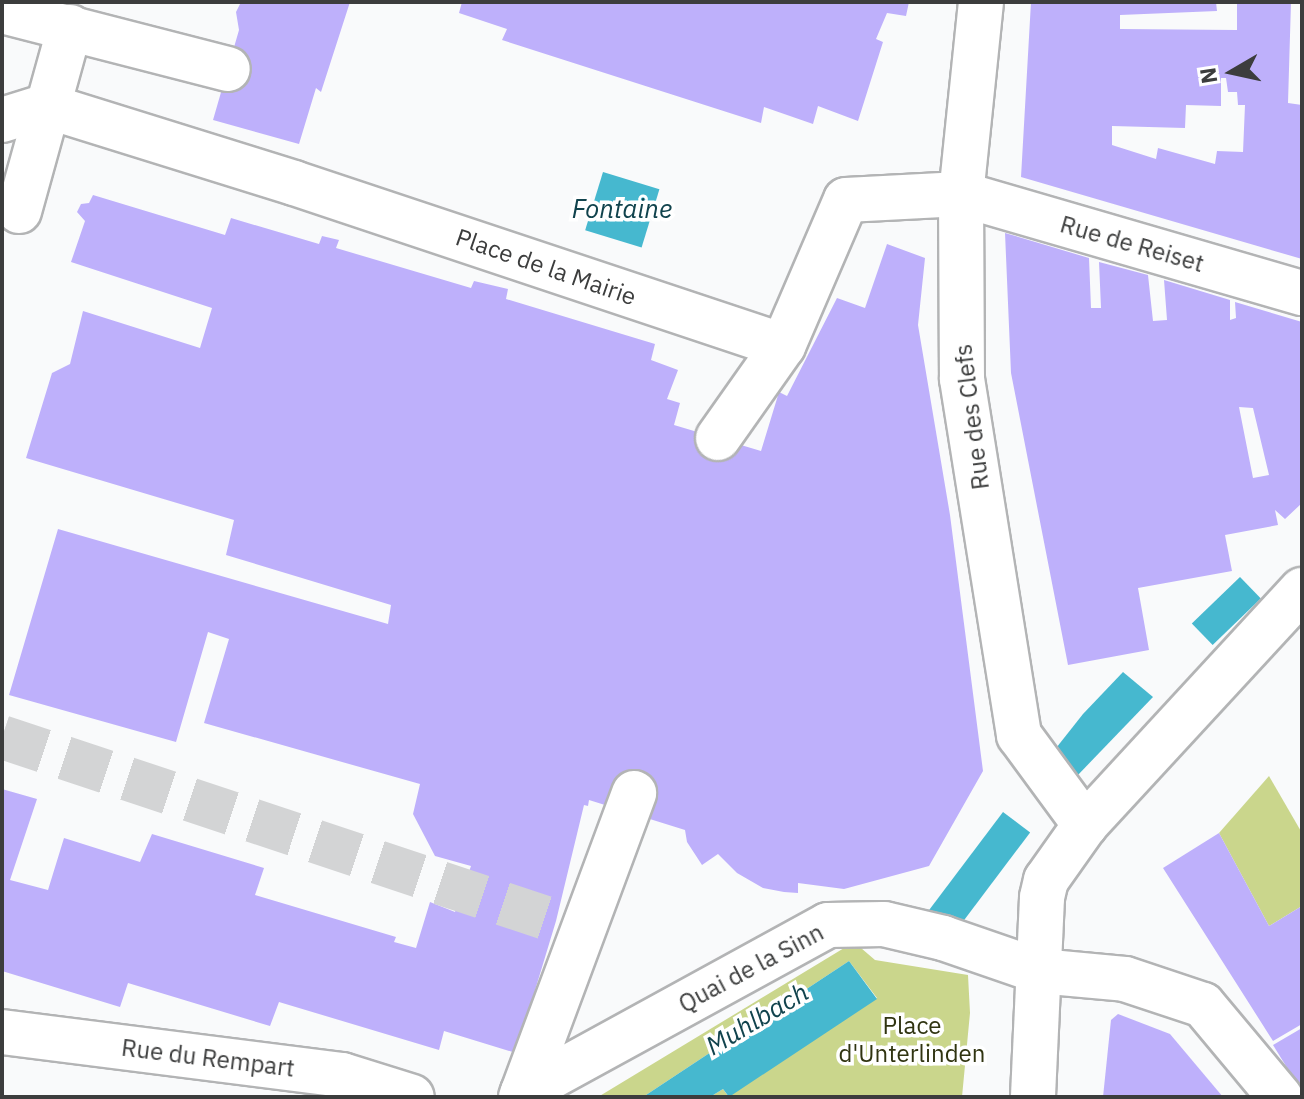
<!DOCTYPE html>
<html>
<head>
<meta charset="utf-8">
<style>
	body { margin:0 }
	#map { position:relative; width:1304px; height:1099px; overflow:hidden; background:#f9fafb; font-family:"IBM Plex Sans",sans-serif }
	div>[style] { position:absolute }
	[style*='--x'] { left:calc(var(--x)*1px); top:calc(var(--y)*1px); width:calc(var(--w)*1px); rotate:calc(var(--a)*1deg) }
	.green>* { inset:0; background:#cad68c }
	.water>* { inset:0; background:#46b8cf; transform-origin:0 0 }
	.building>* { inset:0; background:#beb0fb }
	.minor-tunnel>* { height:44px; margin-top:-22px; transform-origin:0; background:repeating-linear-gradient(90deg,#d3d4d5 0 44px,transparent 0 66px) }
	.roads { filter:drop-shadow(2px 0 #b3b4b5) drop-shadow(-2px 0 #b3b4b5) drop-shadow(0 2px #b3b4b5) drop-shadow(0 -2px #b3b4b5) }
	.minor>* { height:44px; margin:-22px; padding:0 22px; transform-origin:22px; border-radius:22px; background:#fff }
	span { translate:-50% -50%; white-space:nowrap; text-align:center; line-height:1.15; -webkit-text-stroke:7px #fff; paint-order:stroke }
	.street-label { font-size:24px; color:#3c3d3d }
	.park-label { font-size:24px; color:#303411 }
	.water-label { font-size:26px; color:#11434d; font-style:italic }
	.frame { position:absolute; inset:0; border:4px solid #3c3d3d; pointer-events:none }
	.north { position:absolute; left:1192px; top:32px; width:80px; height:80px; -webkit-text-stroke:6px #fff; paint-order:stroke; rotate:261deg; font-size:22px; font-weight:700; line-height:32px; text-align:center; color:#3c3d3d }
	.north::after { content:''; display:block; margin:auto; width:28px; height:36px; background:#3c3d3d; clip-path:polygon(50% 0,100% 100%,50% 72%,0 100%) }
</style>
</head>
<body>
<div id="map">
	<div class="green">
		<i style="clip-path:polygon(1269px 776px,1302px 833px,1302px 906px,1269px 926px,1219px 833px)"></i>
		<i style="clip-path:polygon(854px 942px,875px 960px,968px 975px,970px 1013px,962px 1097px,710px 1097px,723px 1089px,728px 1096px,877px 998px,849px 961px,643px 1097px,598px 1097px)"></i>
	</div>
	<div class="water">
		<i style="left:603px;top:172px;width:59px;height:61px;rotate:17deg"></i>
		<i style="left:1240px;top:577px;width:30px;height:67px;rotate:46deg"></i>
		<i style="clip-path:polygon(1123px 672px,1153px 697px,1076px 777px,1049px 757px,1083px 714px)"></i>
		<i style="left:1003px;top:812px;width:34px;height:134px;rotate:37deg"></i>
		<i style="clip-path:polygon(849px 961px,877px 999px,729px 1097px,723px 1089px,710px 1097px,643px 1097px)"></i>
	</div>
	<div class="building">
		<i style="clip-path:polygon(241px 2px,350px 2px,321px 92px,316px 88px,299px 144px,213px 120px,239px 30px,236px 12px)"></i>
		<i style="clip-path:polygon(462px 2px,909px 2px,906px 16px,887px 13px,876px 39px,883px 42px,858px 121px,818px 106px,813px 124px,764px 107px,761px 123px,502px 40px,507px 29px,459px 13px)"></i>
		<i style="clip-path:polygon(evenodd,1031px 2px,1216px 2px,1217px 11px,1120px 15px,1120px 29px,1237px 30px,1237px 2px,1291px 2px,1288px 103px,1302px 105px,1302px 259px,1021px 177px,1031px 2px,1221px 78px,1226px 78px,1228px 92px,1237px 92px,1238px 105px,1245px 105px,1243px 152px,1217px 151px,1215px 164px,1158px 148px,1156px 159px,1112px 145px,1112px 126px,1185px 128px,1186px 105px,1221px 106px,1221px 78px)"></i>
		<i style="clip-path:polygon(93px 195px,225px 235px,231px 218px,319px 244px,322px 236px,339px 240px,336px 248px,471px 288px,474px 281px,508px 289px,506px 299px,655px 344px,651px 360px,678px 370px,667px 399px,680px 403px,674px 425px,761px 451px,779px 392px,787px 396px,837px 298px,865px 308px,887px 244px,925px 258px,918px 325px,950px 515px,983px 771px,929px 866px,844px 889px,798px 883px,798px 893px,784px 892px,763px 888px,737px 873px,718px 854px,702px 865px,687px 842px,685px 830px,589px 800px,588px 806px,584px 805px,556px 921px,516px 1053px,444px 1031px,439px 1050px,279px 1002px,270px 1026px,128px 983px,120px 1007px,2px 971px,2px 789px,37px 799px,10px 880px,48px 890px,64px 838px,140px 862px,152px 834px,264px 868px,255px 895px,396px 937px,394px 942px,416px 948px,430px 902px,455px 912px,471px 866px,435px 856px,413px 814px,420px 784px,204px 723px,229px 639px,208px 632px,176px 742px,9px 695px,58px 529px,388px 624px,391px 605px,226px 555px,234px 520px,26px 458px,52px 373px,70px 364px,83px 311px,200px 348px,212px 308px,71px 262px,85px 221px,77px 212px,81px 204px,89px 203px)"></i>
		<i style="clip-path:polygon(evenodd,1005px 233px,1089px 258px,1091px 308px,1101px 308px,1099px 262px,1148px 275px,1153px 321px,1167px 320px,1164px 280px,1230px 300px,1230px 320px,1236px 318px,1235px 302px,1302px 322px,1302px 503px,1285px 519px,1275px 510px,1278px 525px,1225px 535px,1232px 571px,1138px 588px,1149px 650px,1068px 665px,1011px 373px,1005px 233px,1239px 407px,1253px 408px,1269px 475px,1253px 478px,1239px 407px)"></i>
		<i style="clip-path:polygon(1219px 833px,1269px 926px,1302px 906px,1302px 1024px,1273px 1041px,1163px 868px)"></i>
		<i style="clip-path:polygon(1118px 1014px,1170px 1034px,1223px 1097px,1103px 1097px,1111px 1020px)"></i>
		<i style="clip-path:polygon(1302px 1028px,1302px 1092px,1273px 1045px)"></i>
	</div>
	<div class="minor-tunnel">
		<i style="--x:2;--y:737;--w:614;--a:18.41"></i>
	</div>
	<div class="roads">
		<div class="minor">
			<i style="--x:981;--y:2;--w:193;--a:95.9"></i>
			<i style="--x:961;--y:194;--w:185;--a:89.7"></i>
			<i style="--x:962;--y:379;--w:361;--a:80.9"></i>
			<i style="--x:1019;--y:735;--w:112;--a:53.7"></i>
			<i style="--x:1085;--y:825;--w:67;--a:125.3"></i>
			<i style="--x:1046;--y:880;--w:18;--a:103"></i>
			<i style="--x:1042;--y:898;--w:199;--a:92.6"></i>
			<i style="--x:2;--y:11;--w:233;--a:14.4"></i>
			<i style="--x:47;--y:106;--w:259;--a:17.3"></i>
			<i style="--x:294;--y:183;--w:515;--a:18.43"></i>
			<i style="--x:783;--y:346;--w:159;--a:-66.7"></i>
			<i style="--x:846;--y:200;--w:115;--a:-3"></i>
			<i style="--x:961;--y:194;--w:355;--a:16.2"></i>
			<i style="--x:2;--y:120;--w:47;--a:-17.3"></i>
			<i style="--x:19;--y:211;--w:191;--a:-74.5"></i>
			<i style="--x:718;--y:438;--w:113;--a:-54.8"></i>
			<i style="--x:1085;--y:825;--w:320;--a:-47.3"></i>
			<i style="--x:2;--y:1032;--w:343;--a:7.2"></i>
			<i style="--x:342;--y:1075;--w:73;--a:17.4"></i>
			<i style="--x:523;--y:1092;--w:319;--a:-69.6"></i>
			<i style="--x:521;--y:1097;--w:5;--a:-68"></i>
			<i style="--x:523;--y:1092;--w:348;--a:-28.7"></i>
			<i style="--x:828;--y:925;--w:56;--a:-1"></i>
			<i style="--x:884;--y:924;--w:61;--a:13.3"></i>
			<i style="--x:943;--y:938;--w:102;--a:19"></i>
			<i style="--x:1039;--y:971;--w:86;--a:5.3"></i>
			<i style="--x:1125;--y:979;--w:82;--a:18.4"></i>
			<i style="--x:1203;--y:1005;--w:120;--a:50.1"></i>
		</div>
	</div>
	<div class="street-label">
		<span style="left:1132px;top:244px;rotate:16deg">Rue de Reiset</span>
		<span style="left:546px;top:267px;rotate:19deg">Place de la Mairie</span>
		<span style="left:972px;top:417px;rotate:-97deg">Rue des Clefs</span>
		<span style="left:751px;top:968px;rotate:-28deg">Quai de la Sinn</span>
		<span style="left:208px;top:1058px;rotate:7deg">Rue du Rempart</span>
	</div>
	<div class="park-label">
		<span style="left:912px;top:1040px">Place<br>d'Unterlinden</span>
	</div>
	<div class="water-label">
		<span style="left:622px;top:209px">Fontaine</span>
		<span style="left:757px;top:1019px;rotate:-31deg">Muhlbach</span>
	</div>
	<div class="frame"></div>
	<div class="north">N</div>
</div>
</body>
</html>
